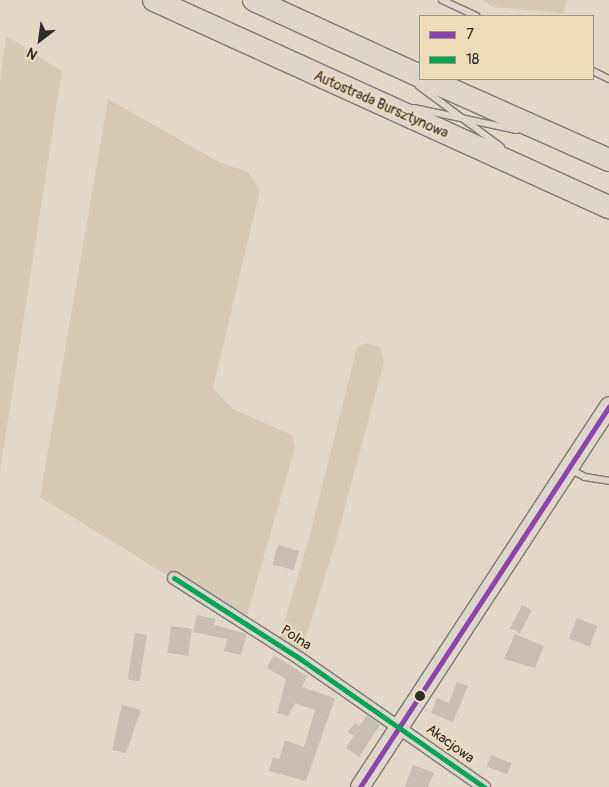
<!DOCTYPE html>
<html>
<head>
<meta charset="utf-8">
<style>
	body { margin:0 }
	#map { position:relative; width:609px; height:787px; overflow:hidden; background:#e2d8c6; font-family:Pangolin,sans-serif }
	div>[style] { position:absolute }
	[style*='--x'] { left:calc(var(--x)*1px); top:calc(var(--y)*1px); width:calc(var(--w)*1px); rotate:calc(var(--a)*1deg) }
	.green>* { inset:0; background:#d8cab2 }
	.building>* { inset:0; background:#c6bfb2; transform-origin:0 0 }
	.roads { filter:drop-shadow(1px 0 #7d7971) drop-shadow(-1px 0 #7d7971) drop-shadow(0 1px #7d7971) drop-shadow(0 -1px #7d7971) }
	.lane>* { height:6px; margin:-3px; padding:0 3px; transform-origin:3px; border-radius:3px; background:#ded6ca }
	.street>* { height:12px; margin:-6px; padding:0 6px; transform-origin:6px; border-radius:6px; background:#ded6ca }
	.secondary>* { height:18px; margin:-9px; padding:0 9px; transform-origin:9px; border-radius:9px; background:#ded6ca }
	.highway>* { height:22px; margin:-11px; padding:0 11px; transform-origin:11px; border-radius:11px; background:#ded6ca }
	.bus-1>* { height:5px; margin:-2.5px; padding:0 2.5px; transform-origin:2.5px; border-radius:2.5px; background:#8e44ad }
	.bus-2>* { height:5px; margin:-2.5px; padding:0 2.5px; transform-origin:2.5px; border-radius:2.5px; background:#00a651 }
	.dots>* { width:14px; height:14px; translate:-50% -50%; box-sizing:border-box; border:2px solid #efdbb9; border-radius:50% }
	span { translate:-50% -50%; white-space:nowrap; text-align:center; line-height:1.15; -webkit-text-stroke:4.5px #efdbb9; paint-order:stroke }
	.street-label { font-size:14px; color:#2b2b2b }
	.legend { position:absolute; left:419px; top:15px; width:175px; height:65px; box-sizing:border-box; background:#efdbb9; border:1px solid #a19580; margin:0; padding:6px 9px; list-style:none; font-size:15px; color:#2b2b2b }
	.legend li { display:flex; align-items:center; gap:10px; height:25px }
	.legend b { width:25px; border:1px solid #a19580 }
	.north { position:absolute; left:15px; top:15px; width:50px; height:50px; -webkit-text-stroke:4px #efdbb9; paint-order:stroke; rotate:210deg; font-size:14px; font-weight:700; line-height:20px; text-align:center; color:#2b2b2b }
	.north::after { content:''; display:block; margin:auto; width:18px; height:22px; background:#2b2b2b; clip-path:polygon(50% 0,100% 100%,50% 72%,0 100%) }
</style>
</head>
<body>
<div id="map">
	<div class="green">
		<i style="clip-path:polygon(482px 0,567px 0,563px 13px,493px 7px)"></i>
		<i style="clip-path:polygon(6px 36px,62px 71px,0 472px,0 81px)"></i>
		<i style="clip-path:polygon(108px 99px,219px 162px,248px 172px,260px 190px,213px 388px,233px 409px,292px 435px,295px 447px,245px 623px,40px 497px)"></i>
		<i style="clip-path:polygon(366px 343px,380px 347px,384px 362px,334px 548px,299px 658px,278px 643px,308px 542px,357px 347px)"></i>
	</div>
	<div class="building">
		<i style="left:278px;top:545px;width:22px;height:20px;rotate:16deg"></i>
		<i style="left:522px;top:605px;width:11px;height:26px;rotate:27deg"></i>
		<i style="clip-path:polygon(197px 615px,215px 619px,214px 625px,247px 634px,241px 655px,224px 651px,227px 639px,193px 632px)"></i>
		<i style="left:577px;top:618px;width:22px;height:22px;rotate:21deg"></i>
		<i style="left:171px;top:626px;width:21px;height:27px;rotate:8deg"></i>
		<i style="left:135px;top:633px;width:12px;height:47px;rotate:9deg"></i>
		<i style="clip-path:polygon(515px 634px,544px 646px,535px 668px,504px 659px)"></i>
		<i style="clip-path:polygon(274px 655px,307px 676px,302px 687px,335px 698px,306px 781px,269px 771px,273px 757px,279px 759px,285px 740px,304px 747px,315px 710px,295px 703px,288px 716px,277px 713px,286px 679px,267px 668px)"></i>
		<i style="clip-path:polygon(457px 682px,468px 686px,453px 722px,431px 713px,437px 698px,449px 703px)"></i>
		<i style="clip-path:polygon(122px 705px,141px 710px,126px 753px,112px 750px)"></i>
		<i style="clip-path:polygon(367px 715px,380px 725px,359px 757px,346px 748px,354px 736px,348px 732px,355px 723px,359px 726px)"></i>
		<i style="left:491px;top:755px;width:22px;height:12px;rotate:22deg"></i>
		<i style="clip-path:polygon(413px 765px,434px 773px,428px 787px,405px 787px)"></i>
	</div>
	<div class="roads">
		<div class="lane">
			<i style="--x:442;--y:0;--w:38;--a:25"></i>
			<i style="--x:593;--y:71;--w:18;--a:27"></i>
			<i style="--x:419;--y:86;--w:102;--a:36.6"></i>
			<i style="--x:414;--y:108;--w:105;--a:12.1"></i>
			<i style="--x:570;--y:469;--w:17;--a:28"></i>
			<i style="--x:585;--y:477;--w:24;--a:9"></i>
		</div>
		<div class="street">
			<i style="--x:174;--y:578;--w:148;--a:32.6"></i>
			<i style="--x:299;--y:658;--w:226;--a:34.9"></i>
		</div>
		<div class="secondary">
			<i style="--x:360;--y:787;--w:455;--a:-56.8"></i>
		</div>
		<div class="highway">
			<i style="--x:154;--y:0;--w:500;--a:24.5"></i>
			<i style="--x:254;--y:0;--w:183;--a:24.6"></i>
			<i style="--x:427;--y:79;--w:199;--a:24"></i>
		</div>
	</div>
	<div class="bus-1">
		<i style="--x:360;--y:787;--w:455;--a:-56.8"></i>
	</div>
	<div class="bus-2">
		<i style="--x:174;--y:578;--w:148;--a:32.6"></i>
		<i style="--x:299;--y:658;--w:226;--a:34.9"></i>
	</div>
	<div class="dots">
		<i style="left:420px;top:696px;background:#2b2b2b"></i>
	</div>
	<div class="street-label">
		<span style="left:381px;top:105px;rotate:24deg">Autostrada Bursztynowa</span>
		<span style="left:296px;top:638px;rotate:33deg">Polna</span>
		<span style="left:450px;top:744px;rotate:36deg">Akacjowa</span>
	</div>
	<ul class="legend">
	<li><b style="height:6px;background:#8e44ad"></b>7</li>
	<li><b style="height:6px;background:#00a651"></b>18</li>
	</ul>
	<div class="north">N</div>
</div>
</body>
</html>
